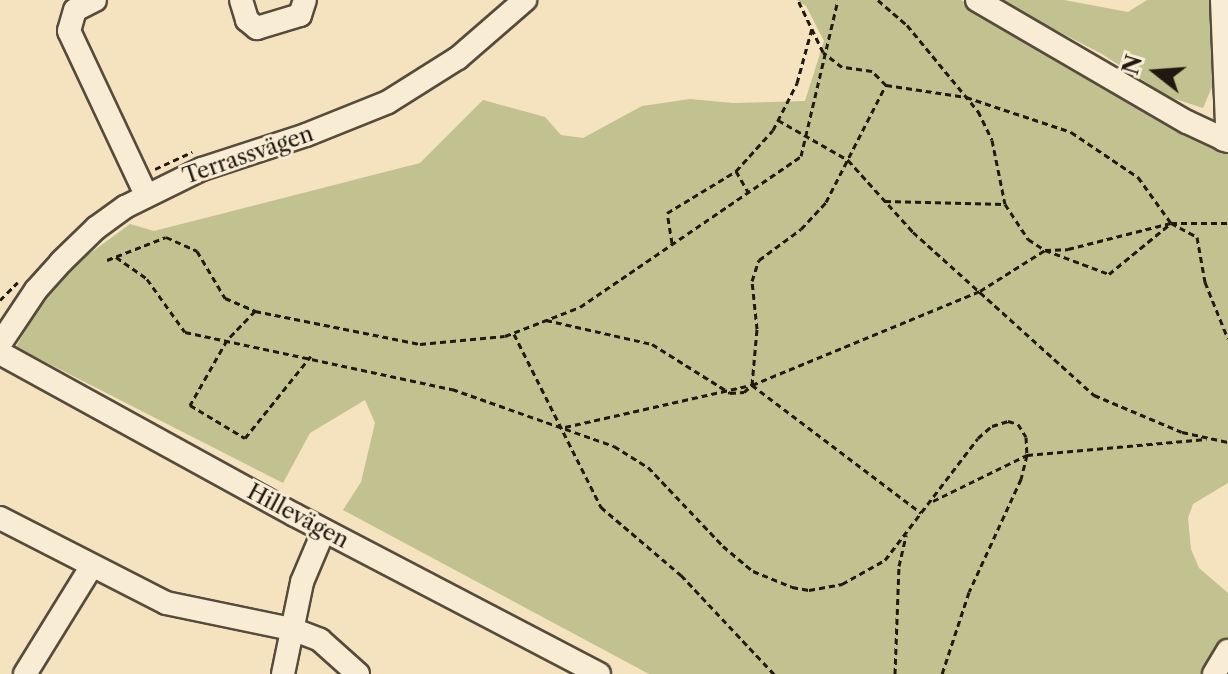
<!DOCTYPE html>
<html>
<head>
<meta charset="utf-8">
<style>
	body { margin:0 }
	#map { position:relative; width:1228px; height:674px; overflow:hidden; background:#f5e2bf; font-family:"Libre Caslon Text",serif }
	div>[style] { position:absolute }
	[style*='--x'] { left:calc(var(--x)*1px); top:calc(var(--y)*1px); width:calc(var(--w)*1px); rotate:calc(var(--a)*1deg) }
	.green>* { inset:0; background:#c1c28f }
	.path>* { height:3px; margin-top:-1.5px; transform-origin:0; background:repeating-linear-gradient(90deg,#211910 0 6px,transparent 0 10px) }
	.roads { filter:drop-shadow(2px 0 #564b3c) drop-shadow(-2px 0 #564b3c) drop-shadow(0 2px #564b3c) drop-shadow(0 -2px #564b3c) }
	.minor>* { height:22px; margin:-11px; padding:0 11px; transform-origin:11px; border-radius:11px; background:#f8ecd5 }
	span { translate:-50% -50%; white-space:nowrap; text-align:center; line-height:1.15; -webkit-text-stroke:6px #f8ecd5; paint-order:stroke }
	.street-label { font-size:22px; color:#211910 }
	.north { position:absolute; left:1116px; top:32px; width:80px; height:80px; -webkit-text-stroke:6px #f8ecd5; paint-order:stroke; rotate:287deg; font-size:22px; font-weight:700; line-height:32px; text-align:center; color:#211910 }
	.north::after { content:''; display:block; margin:auto; width:28px; height:36px; background:#211910; clip-path:polygon(50% 0,100% 100%,50% 72%,0 100%) }
</style>
</head>
<body>
<div id="map">
	<div class="green">
		<i style="clip-path:polygon(797px 0,961px 0,1152px 111px,1228px 150px,1228px 483px,1193px 504px,1188px 518px,1191px 549px,1199px 568px,1228px 593px,1228px 662px,1221px 674px,649px 674px,343px 510px,361px 482px,375px 423px,365px 400px,310px 433px,283px 483px,16px 347px,43px 299px,74px 265px,130px 224px,154px 231px,420px 163px,483px 100px,545px 117px,561px 135px,583px 138px,642px 106px,690px 99px,733px 103px,805px 101px,824px 41px,806px 6px)"></i>
		<i style="clip-path:polygon(998px 0,1064px 0,1128px 12px,1147px 0,1211px 0,1215px 80px,1203px 108px,1169px 97px,1102px 54px)"></i>
	</div>
	<div class="path">
		<i style="--x:878;--y:0;--w:38;--a:41"></i>
		<i style="--x:907;--y:25;--w:112;--a:50.5"></i>
		<i style="--x:978;--y:111;--w:32;--a:64"></i>
		<i style="--x:992;--y:140;--w:65;--a:78.5"></i>
		<i style="--x:1005;--y:204;--w:42;--a:56.7"></i>
		<i style="--x:1028;--y:239;--w:20;--a:33"></i>
		<i style="--x:1045;--y:250;--w:23;--a:-2"></i>
		<i style="--x:1068;--y:249;--w:106;--a:-14.2"></i>
		<i style="--x:1171;--y:223;--w:57;--a:0"></i>
		<i style="--x:886;--y:85;--w:81;--a:8.5"></i>
		<i style="--x:966;--y:97;--w:111;--a:18.4"></i>
		<i style="--x:1071;--y:132;--w:81;--a:33.9"></i>
		<i style="--x:1138;--y:177;--w:57;--a:54.3"></i>
		<i style="--x:1171;--y:223;--w:30;--a:28"></i>
		<i style="--x:1197;--y:237;--w:46;--a:79.9"></i>
		<i style="--x:1205;--y:282;--w:61;--a:68"></i>
		<i style="--x:778;--y:120;--w:81;--a:29.7"></i>
		<i style="--x:848;--y:160;--w:97;--a:47.9"></i>
		<i style="--x:913;--y:232;--w:244;--a:42"></i>
		<i style="--x:1094;--y:395;--w:95;--a:22.8"></i>
		<i style="--x:1182;--y:432;--w:47;--a:12.3"></i>
		<i style="--x:155;--y:169;--w:41;--a:-24.7"></i>
		<i style="--x:736;--y:171;--w:24;--a:60"></i>
		<i style="--x:885;--y:201;--w:120;--a:1.4"></i>
		<i style="--x:672;--y:243;--w:30;--a:-99"></i>
		<i style="--x:667;--y:213;--w:81;--a:-31.3"></i>
		<i style="--x:736;--y:171;--w:55;--a:-47.9"></i>
		<i style="--x:773;--y:130;--w:53;--a:-62.9"></i>
		<i style="--x:797;--y:83;--w:57;--a:-74.7"></i>
		<i style="--x:116;--y:257;--w:38;--a:35"></i>
		<i style="--x:147;--y:279;--w:65;--a:54.4"></i>
		<i style="--x:185;--y:332;--w:273;--a:12.1"></i>
		<i style="--x:452;--y:389;--w:172;--a:19.4"></i>
		<i style="--x:614;--y:446;--w:40;--a:32"></i>
		<i style="--x:648;--y:467;--w:109;--a:46.5"></i>
		<i style="--x:723;--y:546;--w:39;--a:40"></i>
		<i style="--x:753;--y:571;--w:42;--a:22.3"></i>
		<i style="--x:792;--y:587;--w:17;--a:10"></i>
		<i style="--x:809;--y:590;--w:34;--a:-10"></i>
		<i style="--x:842;--y:584;--w:49;--a:-29.2"></i>
		<i style="--x:885;--y:560;--w:153;--a:-52.7"></i>
		<i style="--x:978;--y:438;--w:18;--a:-41"></i>
		<i style="--x:992;--y:426;--w:17;--a:-17"></i>
		<i style="--x:1008;--y:421;--w:10;--a:17"></i>
		<i style="--x:1018;--y:424;--w:15;--a:58"></i>
		<i style="--x:1026;--y:437;--w:18;--a:87"></i>
		<i style="--x:1027;--y:455;--w:25;--a:104"></i>
		<i style="--x:1021;--y:479;--w:124;--a:114.7"></i>
		<i style="--x:969;--y:592;--w:86;--a:108.2"></i>
		<i style="--x:107;--y:260;--w:63;--a:-21.3"></i>
		<i style="--x:166;--y:237;--w:34;--a:24"></i>
		<i style="--x:197;--y:251;--w:55;--a:59.2"></i>
		<i style="--x:225;--y:298;--w:33;--a:23"></i>
		<i style="--x:255;--y:311;--w:168;--a:11.3"></i>
		<i style="--x:420;--y:344;--w:85;--a:-5.4"></i>
		<i style="--x:505;--y:336;--w:80;--a:-21.1"></i>
		<i style="--x:580;--y:307;--w:268;--a:-34.3"></i>
		<i style="--x:801;--y:156;--w:160;--a:-76.7"></i>
		<i style="--x:0;--y:300;--w:25;--a:-45"></i>
		<i style="--x:255;--y:311;--w:40;--a:134"></i>
		<i style="--x:227;--y:340;--w:75;--a:119.6"></i>
		<i style="--x:190;--y:405;--w:64;--a:31"></i>
		<i style="--x:245;--y:438;--w:105;--a:-51.2"></i>
		<i style="--x:546;--y:320;--w:109;--a:12.8"></i>
		<i style="--x:652;--y:344;--w:92;--a:32.1"></i>
		<i style="--x:730;--y:393;--w:14;--a:-4"></i>
		<i style="--x:744;--y:392;--w:11;--a:-41"></i>
		<i style="--x:752;--y:385;--w:56;--a:-84.9"></i>
		<i style="--x:757;--y:329;--w:48;--a:-95.9"></i>
		<i style="--x:752;--y:281;--w:22;--a:-72"></i>
		<i style="--x:759;--y:260;--w:52;--a:-36.4"></i>
		<i style="--x:801;--y:229;--w:37;--a:-47"></i>
		<i style="--x:826;--y:202;--w:131;--a:-62.9"></i>
		<i style="--x:886;--y:85;--w:20;--a:-135"></i>
		<i style="--x:872;--y:71;--w:30;--a:-172"></i>
		<i style="--x:842;--y:67;--w:24;--a:-142"></i>
		<i style="--x:823;--y:52;--w:58;--a:-115.7"></i>
		<i style="--x:514;--y:334;--w:194;--a:63.3"></i>
		<i style="--x:601;--y:507;--w:105;--a:40.4"></i>
		<i style="--x:681;--y:575;--w:136;--a:46.8"></i>
		<i style="--x:752;--y:385;--w:212;--a:37.1"></i>
		<i style="--x:565;--y:427;--w:192;--a:-12.7"></i>
		<i style="--x:752;--y:385;--w:247;--a:-22.4"></i>
		<i style="--x:980;--y:291;--w:77;--a:-32.2"></i>
		<i style="--x:1045;--y:250;--w:68;--a:20.6"></i>
		<i style="--x:1109;--y:274;--w:80;--a:-39.4"></i>
		<i style="--x:933;--y:501;--w:105;--a:-26.1"></i>
		<i style="--x:1027;--y:455;--w:180;--a:-5.1"></i>
		<i style="--x:895;--y:674;--w:108;--a:-87.9"></i>
		<i style="--x:899;--y:566;--w:32;--a:-77"></i>
	</div>
	<div class="roads">
		<div class="minor">
			<i style="--x:95;--y:0;--w:22;--a:153"></i>
			<i style="--x:75;--y:10;--w:22;--a:106"></i>
			<i style="--x:69;--y:31;--w:181;--a:64.8"></i>
			<i style="--x:241;--y:0;--w:21;--a:73"></i>
			<i style="--x:247;--y:20;--w:13;--a:39"></i>
			<i style="--x:257;--y:28;--w:45;--a:-16.8"></i>
			<i style="--x:300;--y:15;--w:16;--a:-72"></i>
			<i style="--x:977;--y:0;--w:243;--a:30.2"></i>
			<i style="--x:1187;--y:122;--w:45;--a:24.9"></i>
			<i style="--x:1222;--y:0;--w:126;--a:87.7"></i>
			<i style="--x:1227;--y:126;--w:14;--a:107"></i>
			<i style="--x:0;--y:344;--w:65;--a:-56.3"></i>
			<i style="--x:36;--y:290;--w:38;--a:-48"></i>
			<i style="--x:61;--y:262;--w:49;--a:-44.2"></i>
			<i style="--x:96;--y:228;--w:36;--a:-36"></i>
			<i style="--x:125;--y:207;--w:86;--a:-26.3"></i>
			<i style="--x:202;--y:169;--w:109;--a:-18.1"></i>
			<i style="--x:306;--y:135;--w:88;--a:-21.9"></i>
			<i style="--x:388;--y:102;--w:83;--a:-32.2"></i>
			<i style="--x:458;--y:58;--w:89;--a:-40.9"></i>
			<i style="--x:0;--y:353;--w:337;--a:28.8"></i>
			<i style="--x:295;--y:515;--w:343;--a:27.6"></i>
			<i style="--x:0;--y:518;--w:186;--a:27.1"></i>
			<i style="--x:166;--y:603;--w:129;--a:11.7"></i>
			<i style="--x:292;--y:629;--w:30;--a:21"></i>
			<i style="--x:320;--y:640;--w:51;--a:41.8"></i>
			<i style="--x:25;--y:674;--w:126;--a:-58.3"></i>
			<i style="--x:283;--y:674;--w:94;--a:-78.3"></i>
			<i style="--x:302;--y:582;--w:56;--a:-67.1"></i>
			<i style="--x:1214;--y:674;--w:27;--a:-59"></i>
		</div>
	</div>
	<div class="street-label">
		<span style="left:248px;top:155px;rotate:-19deg">Terrassvägen</span>
		<span style="left:298px;top:516px;rotate:28deg">Hillevägen</span>
	</div>
	<div class="north">N</div>
</div>
</body>
</html>
